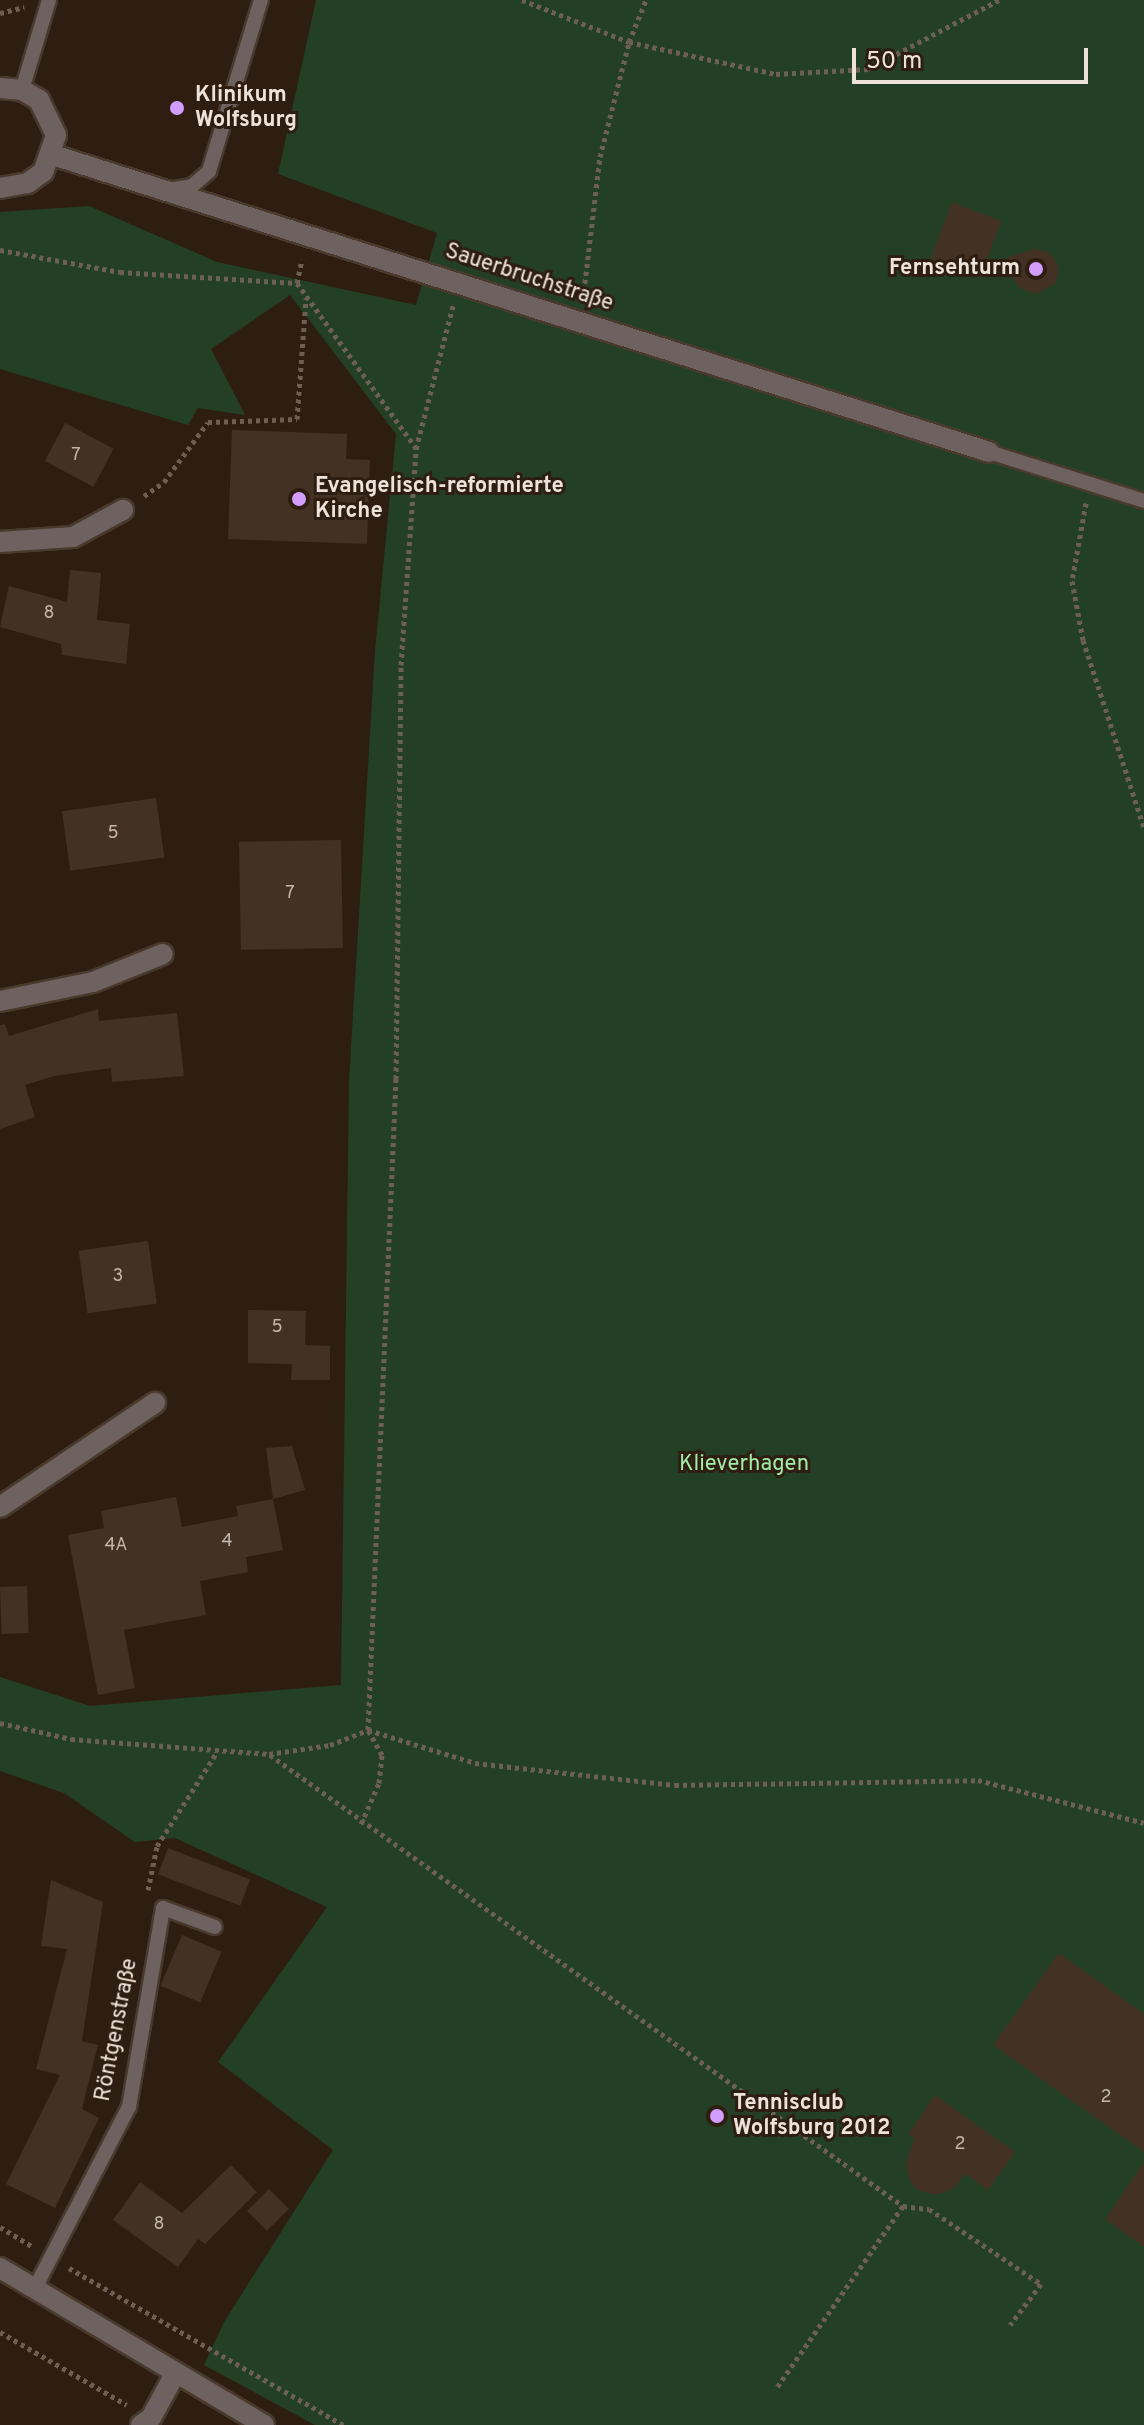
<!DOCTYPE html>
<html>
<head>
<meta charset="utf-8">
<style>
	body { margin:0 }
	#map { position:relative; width:1144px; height:2425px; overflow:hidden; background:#2e1e11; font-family:Overpass,sans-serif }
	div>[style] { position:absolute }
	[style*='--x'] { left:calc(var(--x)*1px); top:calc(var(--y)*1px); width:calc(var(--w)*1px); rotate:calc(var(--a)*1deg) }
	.green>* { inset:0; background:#234026 }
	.building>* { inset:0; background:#433224; transform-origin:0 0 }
	.path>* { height:5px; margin-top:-2.5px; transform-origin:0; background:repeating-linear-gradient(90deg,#6e5f54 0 4px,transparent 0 8px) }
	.roads { filter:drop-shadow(2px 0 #493a2d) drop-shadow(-2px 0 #493a2d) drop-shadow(0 2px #493a2d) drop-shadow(0 -2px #493a2d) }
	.service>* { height:14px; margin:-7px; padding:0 7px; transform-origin:7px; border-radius:7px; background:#6d625f }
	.minor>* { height:20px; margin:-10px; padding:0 10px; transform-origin:10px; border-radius:10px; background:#6d625f }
	.tertiary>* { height:20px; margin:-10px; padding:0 10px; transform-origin:10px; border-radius:10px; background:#6d625f }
	.dots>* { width:22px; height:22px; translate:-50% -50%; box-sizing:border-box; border:4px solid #2e1e11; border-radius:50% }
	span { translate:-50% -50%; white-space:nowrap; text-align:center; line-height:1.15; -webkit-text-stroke:6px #2e1e11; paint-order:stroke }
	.number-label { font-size:18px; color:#c3b7ac }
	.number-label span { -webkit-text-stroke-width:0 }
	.poi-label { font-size:22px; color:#eee3da; font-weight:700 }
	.left { translate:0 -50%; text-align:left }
	.right { translate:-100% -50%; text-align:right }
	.street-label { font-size:22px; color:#eee3da }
	.park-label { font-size:22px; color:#a1eda7 }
	.scale { position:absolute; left:852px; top:48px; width:236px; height:36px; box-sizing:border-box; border:4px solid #eee3da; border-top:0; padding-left:10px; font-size:24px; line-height:28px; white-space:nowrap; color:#eee3da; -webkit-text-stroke:6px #2e1e11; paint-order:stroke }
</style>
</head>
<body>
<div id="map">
	<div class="green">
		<i style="clip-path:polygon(316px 0,1144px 0,1144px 2425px,315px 2425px,204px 2365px,224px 2322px,333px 2150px,218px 2062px,327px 1907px,175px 1838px,135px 1842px,64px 1793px,0 1771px,0 1677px,90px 1706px,341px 1685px,349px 1081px,375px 651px,396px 434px,290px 295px,211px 349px,245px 415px,198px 408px,188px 425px,0 369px,0 212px,89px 206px,217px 262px,416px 305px,437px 233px,278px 174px)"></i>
	</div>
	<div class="building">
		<i style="left:952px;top:202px;width:53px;height:61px;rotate:21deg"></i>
		<i style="clip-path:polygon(1033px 249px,1049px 252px,1059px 266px,1056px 283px,1036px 294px,1020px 288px,1000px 260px)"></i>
		<i style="left:65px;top:423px;width:55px;height:43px;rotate:28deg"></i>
		<i style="clip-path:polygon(232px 430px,347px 434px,346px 459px,370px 460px,367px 544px,228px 539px)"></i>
		<i style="clip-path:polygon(70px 570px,101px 573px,97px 620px,130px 624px,126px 664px,62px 655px,61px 644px,0 627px,9px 586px,67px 602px)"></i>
		<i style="left:156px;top:798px;width:60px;height:95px;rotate:82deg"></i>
		<i style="left:341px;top:840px;width:108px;height:102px;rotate:89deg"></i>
		<i style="clip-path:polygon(98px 1009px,99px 1021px,177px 1013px,184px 1076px,112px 1082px,111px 1068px,54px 1076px,25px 1085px,35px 1117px,0 1129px,0 1025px,5px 1024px,9px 1036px)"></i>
		<i style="left:148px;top:1241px;width:63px;height:70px;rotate:82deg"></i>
		<i style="clip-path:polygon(248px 1310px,306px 1311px,305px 1345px,330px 1346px,330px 1380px,291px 1380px,292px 1364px,248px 1363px)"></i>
		<i style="clip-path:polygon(292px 1446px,305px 1490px,273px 1499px,266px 1448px)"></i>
		<i style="clip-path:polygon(176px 1497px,182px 1527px,238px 1516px,236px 1506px,273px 1499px,283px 1550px,246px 1557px,248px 1572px,200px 1581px,206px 1615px,124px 1630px,135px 1688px,98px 1695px,68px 1535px,104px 1528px,101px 1511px)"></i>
		<i style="left:27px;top:1586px;width:47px;height:27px;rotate:88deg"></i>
		<i style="left:168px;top:1848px;width:88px;height:28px;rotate:21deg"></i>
		<i style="clip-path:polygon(51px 1880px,103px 1902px,82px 2041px,98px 2045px,82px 2109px,99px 2118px,55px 2208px,6px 2184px,60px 2075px,36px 2069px,67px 1949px,41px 1946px)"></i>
		<i style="left:182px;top:1935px;width:43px;height:55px;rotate:23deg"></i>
		<i style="clip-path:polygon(1059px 1953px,1144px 2014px,1144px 2152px,993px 2045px)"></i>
		<i style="clip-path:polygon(935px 2095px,1015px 2152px,988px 2190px,965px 2174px,953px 2189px,935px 2195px,917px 2190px,909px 2180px,906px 2162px,915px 2138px,908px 2134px)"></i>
		<i style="clip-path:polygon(1144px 2162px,1144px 2247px,1105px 2219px)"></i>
		<i style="clip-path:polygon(231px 2165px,257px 2192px,205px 2244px,198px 2239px,178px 2267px,113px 2220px,140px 2182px,182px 2213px)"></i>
		<i style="left:269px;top:2189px;width:28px;height:31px;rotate:45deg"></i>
	</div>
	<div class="path">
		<i style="--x:522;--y:0;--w:115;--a:21.4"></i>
		<i style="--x:629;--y:42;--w:150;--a:12.3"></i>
		<i style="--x:776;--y:74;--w:92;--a:-3.1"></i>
		<i style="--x:868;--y:69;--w:148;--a:-27.8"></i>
		<i style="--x:0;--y:13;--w:25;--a:-14"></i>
		<i style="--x:0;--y:250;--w:122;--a:10.4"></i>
		<i style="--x:120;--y:272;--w:177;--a:3.6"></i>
		<i style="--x:297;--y:283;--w:24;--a:-78"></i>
		<i style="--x:297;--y:283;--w:203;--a:54.2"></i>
		<i style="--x:583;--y:299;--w:143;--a:-83.2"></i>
		<i style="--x:600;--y:157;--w:119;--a:-75.8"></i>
		<i style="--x:629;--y:42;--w:45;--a:-68"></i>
		<i style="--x:144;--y:496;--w:24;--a:-35"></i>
		<i style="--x:164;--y:482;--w:74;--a:-53.7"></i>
		<i style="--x:208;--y:422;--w:89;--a:-1.9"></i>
		<i style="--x:297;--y:419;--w:121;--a:-85.7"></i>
		<i style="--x:1086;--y:503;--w:79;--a:100.2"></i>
		<i style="--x:1072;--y:581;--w:60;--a:79.4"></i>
		<i style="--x:1083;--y:640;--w:198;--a:72"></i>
		<i style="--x:0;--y:1723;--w:73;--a:12.7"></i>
		<i style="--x:71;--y:1739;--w:199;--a:4.3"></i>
		<i style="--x:269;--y:1754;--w:62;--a:-8.4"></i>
		<i style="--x:330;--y:1745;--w:41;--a:-21.5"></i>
		<i style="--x:368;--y:1730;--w:112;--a:17.1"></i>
		<i style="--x:475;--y:1763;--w:201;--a:6.3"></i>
		<i style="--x:675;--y:1785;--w:303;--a:-0.9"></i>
		<i style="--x:978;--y:1780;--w:171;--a:14.5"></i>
		<i style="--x:270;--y:1755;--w:777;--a:35.47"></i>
		<i style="--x:903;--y:2206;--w:224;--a:124.8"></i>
		<i style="--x:361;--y:1824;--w:45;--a:-66.3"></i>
		<i style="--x:379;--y:1783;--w:28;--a:-84"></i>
		<i style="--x:382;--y:1755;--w:29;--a:-119"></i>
		<i style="--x:368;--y:1730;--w:652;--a:-87.54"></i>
		<i style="--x:396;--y:1079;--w:414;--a:-89.3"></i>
		<i style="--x:401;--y:665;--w:217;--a:-86"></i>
		<i style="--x:416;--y:449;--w:148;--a:-75.5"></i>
		<i style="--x:148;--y:1890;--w:45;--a:-78.4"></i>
		<i style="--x:157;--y:1846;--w:112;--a:-57.4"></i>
		<i style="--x:903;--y:2206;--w:26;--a:7"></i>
		<i style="--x:929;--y:2209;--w:135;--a:33.8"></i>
		<i style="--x:1041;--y:2284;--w:51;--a:127.1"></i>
		<i style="--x:0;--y:2227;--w:39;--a:31"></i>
		<i style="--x:69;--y:2268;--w:316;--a:29.8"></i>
		<i style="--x:0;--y:2332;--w:146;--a:29.9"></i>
	</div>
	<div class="roads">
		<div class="service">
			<i style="--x:22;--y:90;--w:94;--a:-73.3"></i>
			<i style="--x:168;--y:190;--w:24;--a:-9"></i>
			<i style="--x:192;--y:186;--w:23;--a:-41"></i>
			<i style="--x:209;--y:171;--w:179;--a:-73.1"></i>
			<i style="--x:989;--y:452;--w:163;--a:17.5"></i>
			<i style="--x:34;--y:2290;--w:206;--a:-62.6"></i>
			<i style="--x:129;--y:2107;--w:202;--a:-80.3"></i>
			<i style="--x:163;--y:1908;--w:55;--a:20.1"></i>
		</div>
		<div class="minor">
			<i style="--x:0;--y:88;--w:22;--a:5"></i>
			<i style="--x:22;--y:90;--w:20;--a:30"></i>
			<i style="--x:39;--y:100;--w:39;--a:64"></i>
			<i style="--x:56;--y:135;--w:39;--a:109"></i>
			<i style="--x:43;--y:172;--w:19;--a:144"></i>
			<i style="--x:28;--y:183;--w:28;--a:170"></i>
			<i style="--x:53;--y:155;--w:982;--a:17.6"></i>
			<i style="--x:0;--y:542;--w:73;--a:-3.9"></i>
			<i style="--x:73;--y:537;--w:57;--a:-28.4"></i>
			<i style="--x:0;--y:1001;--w:95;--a:-11.5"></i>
			<i style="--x:93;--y:982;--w:75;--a:-21.8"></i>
			<i style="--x:0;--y:1507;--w:187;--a:-33.9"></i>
			<i style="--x:141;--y:2425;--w:12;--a:-35"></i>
			<i style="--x:151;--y:2418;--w:50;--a:-61.4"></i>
		</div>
		<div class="tertiary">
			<i style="--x:0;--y:2268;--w:307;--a:30.7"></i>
		</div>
	</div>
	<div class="dots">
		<i style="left:177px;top:108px;background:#d29dfd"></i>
		<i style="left:1036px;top:269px;background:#d29dfd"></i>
		<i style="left:299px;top:499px;background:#d29dfd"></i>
		<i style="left:717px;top:2116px;background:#d29dfd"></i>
	</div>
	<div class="number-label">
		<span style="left:76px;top:456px">7</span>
		<span style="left:49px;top:614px">8</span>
		<span style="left:113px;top:834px">5</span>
		<span style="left:290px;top:894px">7</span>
		<span style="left:118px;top:1277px">3</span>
		<span style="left:277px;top:1328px">5</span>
		<span style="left:227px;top:1542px">4</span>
		<span style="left:116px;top:1546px">4A</span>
		<span style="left:1106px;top:2098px">2</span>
		<span style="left:960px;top:2145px">2</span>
		<span style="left:159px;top:2225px">8</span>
	</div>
	<div class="poi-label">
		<span class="left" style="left:195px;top:108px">Klinikum<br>Wolfsburg</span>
		<span class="right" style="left:1020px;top:269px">Fernsehturm</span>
		<span class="left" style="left:315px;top:499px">Evangelisch-reformierte<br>Kirche</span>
		<span class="left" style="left:733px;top:2116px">Tennisclub<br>Wolfsburg 2012</span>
	</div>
	<div class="street-label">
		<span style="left:529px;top:278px;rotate:18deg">Sauerbruchstraße</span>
		<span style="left:117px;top:2030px;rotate:-79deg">Röntgenstraße</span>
	</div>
	<div class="park-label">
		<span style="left:744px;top:1465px">Klieverhagen</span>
	</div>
	<div class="scale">50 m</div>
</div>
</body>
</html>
